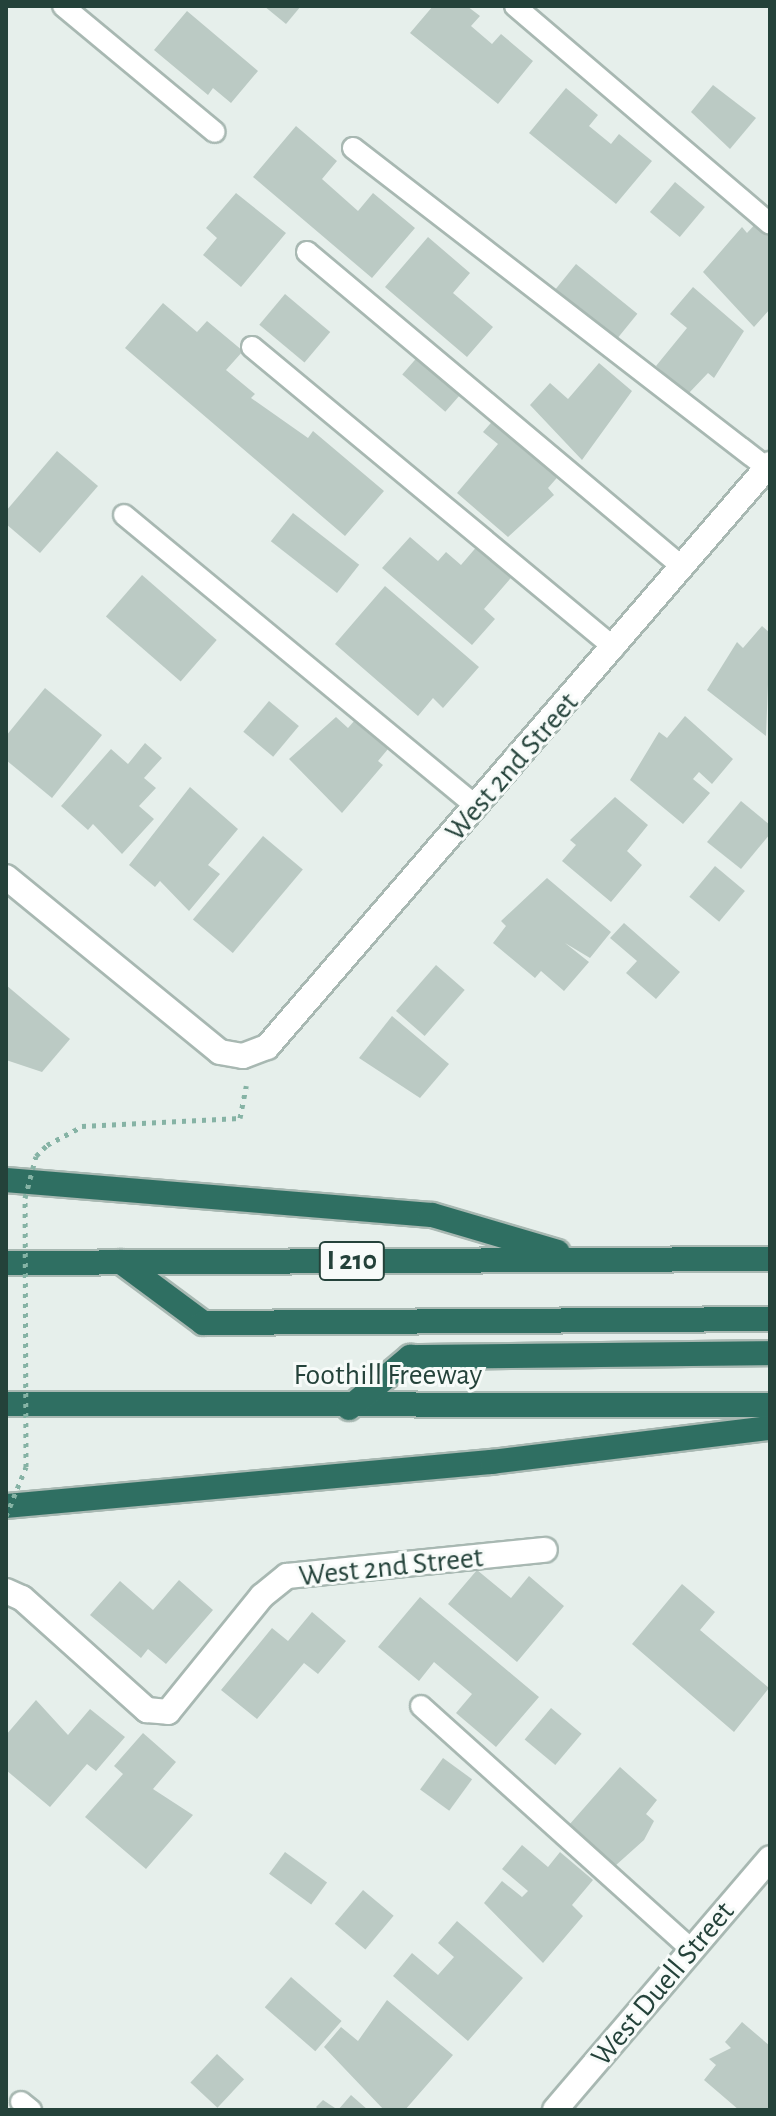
<!DOCTYPE html>
<html>
<head>
<meta charset="utf-8">
<style>
	body { margin:0 }
	#map { position:relative; width:776px; height:2116px; overflow:hidden; background:#e6efeb; font-family:"Alegreya Sans",sans-serif }
	div>[style] { position:absolute }
	[style*='--x'] { left:calc(var(--x)*1px); top:calc(var(--y)*1px); width:calc(var(--w)*1px); rotate:calc(var(--a)*1deg) }
	.building>* { inset:0; background:#bbcac4; transform-origin:0 0 }
	.path>* { height:5px; margin-top:-2.5px; transform-origin:0; background:repeating-linear-gradient(90deg,#86b3a5 0 4px,transparent 0 10px) }
	.roads { filter:drop-shadow(2px 0 #a8b8b2) drop-shadow(-2px 0 #a8b8b2) drop-shadow(0 2px #a8b8b2) drop-shadow(0 -2px #a8b8b2) }
	.service>* { height:20px; margin:-10px; padding:0 10px; transform-origin:10px; border-radius:10px; background:#fff }
	.minor>* { height:24px; margin:-12px; padding:0 12px; transform-origin:12px; border-radius:12px; background:#fff }
	.motorway>* { height:24px; margin:-12px; padding:0 12px; transform-origin:12px; border-radius:12px; background:#2f6f62 }
	.path-bridge>* { height:5px; margin-top:-2.5px; transform-origin:0; background:repeating-linear-gradient(90deg,#86b3a5 0 4px,transparent 0 10px) }
	span { translate:-50% -50%; white-space:nowrap; text-align:center; line-height:1.15; -webkit-text-stroke:6px #f7fbf9; paint-order:stroke }
	.shield-label span { padding:2px 6px; background:#f7fbf9; border:2px solid; border-radius:6px; -webkit-text-stroke-width:0 }
	.shield-label { font-size:28px; color:#24423a; font-weight:700 }
	.street-label { font-size:30px; color:#24423a }
	.frame { position:absolute; inset:0; border:8px solid #24423a; pointer-events:none }
</style>
</head>
<body>
<div id="map">
	<div class="building">
		<i style="clip-path:polygon(264px 6px,301px 6px,286px 24px)"></i>
		<i style="clip-path:polygon(433px 6px,467px 6px,480px 16px,471px 26px,492px 44px,501px 34px,533px 61px,498px 104px,410px 33px)"></i>
		<i style="clip-path:polygon(187px 11px,258px 71px,231px 103px,213px 88px,208px 95px,154px 50px)"></i>
		<i style="clip-path:polygon(713px 85px,756px 118px,730px 149px,691px 112px)"></i>
		<i style="clip-path:polygon(566px 88px,598px 115px,589px 126px,611px 144px,619px 134px,652px 161px,616px 204px,529px 133px)"></i>
		<i style="clip-path:polygon(296px 126px,337px 161px,322px 179px,358px 211px,373px 193px,415px 228px,372px 278px,253px 177px)"></i>
		<i style="left:675px;top:182px;width:39px;height:39px;rotate:40deg"></i>
		<i style="clip-path:polygon(236px 193px,286px 233px,241px 287px,203px 255px,217px 238px,206px 228px)"></i>
		<i style="clip-path:polygon(758px 221px,770px 231px,770px 309px,754px 327px,703px 272px,742px 227px,747px 233px)"></i>
		<i style="clip-path:polygon(428px 237px,470px 273px,453px 293px,493px 327px,467px 357px,385px 287px)"></i>
		<i style="left:576px;top:264px;width:79px;height:39px;rotate:39deg"></i>
		<i style="clip-path:polygon(693px 287px,744px 331px,714px 378px,708px 373px,688px 394px,656px 366px,687px 328px,670px 314px)"></i>
		<i style="left:285px;top:294px;width:59px;height:40px;rotate:40deg"></i>
		<i style="clip-path:polygon(163px 303px,197px 332px,207px 321px,243px 351px,226px 370px,255px 394px,251px 398px,308px 438px,313px 431px,384px 491px,345px 536px,125px 348px)"></i>
		<i style="left:420px;top:354px;width:57px;height:27px;rotate:41deg"></i>
		<i style="clip-path:polygon(599px 363px,632px 391px,582px 460px,530px 405px,550px 383px,568px 399px)"></i>
		<i style="clip-path:polygon(497px 416px,562px 472px,548px 488px,554px 495px,508px 537px,457px 493px,498px 444px,483px 432px)"></i>
		<i style="clip-path:polygon(57px 451px,98px 486px,40px 553px,6px 524px,6px 511px)"></i>
		<i style="left:293px;top:513px;width:84px;height:36px;rotate:38deg"></i>
		<i style="clip-path:polygon(410px 537px,438px 561px,446px 552px,461px 565px,479px 544px,516px 572px,484px 609px,495px 619px,472px 645px,382px 568px)"></i>
		<i style="left:142px;top:575px;width:99px;height:55px;rotate:41deg"></i>
		<i style="clip-path:polygon(385px 586px,479px 667px,443px 708px,433px 698px,418px 716px,335px 644px)"></i>
		<i style="clip-path:polygon(762px 626px,770px 633px,766px 736px,707px 690px,737px 642px,743px 648px)"></i>
		<i style="clip-path:polygon(45px 688px,102px 735px,52px 798px,6px 760px,6px 736px)"></i>
		<i style="left:269px;top:701px;width:39px;height:40px;rotate:40deg"></i>
		<i style="clip-path:polygon(685px 716px,733px 759px,712px 784px,699px 772px,693px 779px,710px 793px,683px 824px,630px 780px,659px 732px,667px 738px)"></i>
		<i style="clip-path:polygon(336px 717px,348px 728px,355px 720px,388px 749px,378px 761px,383px 765px,342px 813px,289px 759px)"></i>
		<i style="clip-path:polygon(145px 743px,162px 758px,144px 778px,156px 788px,139px 806px,154px 819px,122px 854px,93px 824px,88px 830px,61px 806px,111px 749px,128px 764px)"></i>
		<i style="clip-path:polygon(190px 787px,238px 829px,208px 865px,220px 874px,189px 911px,160px 881px,155px 887px,129px 865px)"></i>
		<i style="clip-path:polygon(615px 797px,648px 825px,627px 851px,642px 865px,611px 902px,562px 861px,576px 845px,570px 840px)"></i>
		<i style="clip-path:polygon(741px 801px,770px 825px,770px 834px,741px 869px,707px 842px)"></i>
		<i style="left:263px;top:836px;width:52px;height:109px;rotate:40deg"></i>
		<i style="left:715px;top:866px;width:39px;height:40px;rotate:40deg"></i>
		<i style="clip-path:polygon(547px 878px,611px 932px,590px 958px,565px 943px,589px 962px,564px 991px,541px 971px,535px 978px,493px 943px,506px 926px,501px 921px)"></i>
		<i style="clip-path:polygon(624px 923px,680px 972px,656px 999px,626px 973px,637px 961px,610px 938px)"></i>
		<i style="left:436px;top:965px;width:38px;height:61px;rotate:41deg"></i>
		<i style="clip-path:polygon(6px 985px,70px 1039px,42px 1072px,6px 1060px)"></i>
		<i style="clip-path:polygon(392px 1016px,449px 1064px,420px 1098px,359px 1058px)"></i>
		<i style="clip-path:polygon(477px 1570px,511px 1598px,529px 1576px,564px 1606px,517px 1662px,448px 1604px)"></i>
		<i style="clip-path:polygon(179px 1580px,213px 1610px,166px 1664px,148px 1649px,141px 1658px,90px 1615px,120px 1581px,153px 1610px)"></i>
		<i style="clip-path:polygon(682px 1584px,715px 1612px,700px 1630px,769px 1688px,734px 1732px,632px 1644px)"></i>
		<i style="clip-path:polygon(420px 1597px,539px 1697px,496px 1747px,456px 1713px,472px 1694px,434px 1662px,419px 1681px,378px 1647px)"></i>
		<i style="clip-path:polygon(312px 1612px,346px 1641px,318px 1674px,304px 1663px,257px 1719px,221px 1690px,272px 1628px,288px 1641px)"></i>
		<i style="clip-path:polygon(36px 1700px,68px 1735px,90px 1709px,125px 1737px,96px 1771px,87px 1764px,50px 1807px,6px 1770px,6px 1735px)"></i>
		<i style="left:551px;top:1708px;width:40px;height:41px;rotate:40deg"></i>
		<i style="clip-path:polygon(143px 1733px,176px 1762px,153px 1789px,193px 1815px,146px 1869px,85px 1817px,123px 1774px,114px 1766px)"></i>
		<i style="left:443px;top:1758px;width:36px;height:39px;rotate:36deg"></i>
		<i style="clip-path:polygon(620px 1767px,657px 1800px,646px 1814px,654px 1821px,644px 1840px,615px 1866px,569px 1825px)"></i>
		<i style="clip-path:polygon(522px 1845px,548px 1867px,560px 1852px,593px 1880px,572px 1905px,583px 1916px,543px 1963px,484px 1903px,502px 1881px,522px 1897px,528px 1891px,502px 1869px)"></i>
		<i style="left:285px;top:1852px;width:52px;height:27px;rotate:36deg"></i>
		<i style="left:363px;top:1890px;width:40px;height:44px;rotate:40deg"></i>
		<i style="clip-path:polygon(457px 1921px,523px 1978px,468px 2041px,393px 1976px,412px 1953px,438px 1975px,454px 1957px,438px 1943px)"></i>
		<i style="left:291px;top:1977px;width:67px;height:40px;rotate:41deg"></i>
		<i style="clip-path:polygon(387px 2000px,453px 2055px,405px 2110px,384px 2110px,324px 2047px,341px 2027px,358px 2041px)"></i>
		<i style="clip-path:polygon(742px 2022px,770px 2046px,770px 2110px,739px 2110px,704px 2080px,716px 2065px,709px 2059px,731px 2048px,725px 2042px)"></i>
		<i style="left:217px;top:2054px;width:37px;height:39px;rotate:43deg"></i>
		<i style="clip-path:polygon(351px 2095px,368px 2110px,319px 2110px,316px 2107px,323px 2100px,338px 2110px)"></i>
	</div>
	<div class="path">
		<i style="--x:47;--y:1145;--w:40;--a:-28"></i>
		<i style="--x:82;--y:1126;--w:158;--a:-2.9"></i>
		<i style="--x:240;--y:1118;--w:33;--a:-79"></i>
	</div>
	<div class="roads">
		<div class="service">
			<i style="--x:63;--y:6;--w:197;--a:39.7"></i>
			<i style="--x:515;--y:6;--w:335;--a:40.5"></i>
			<i style="--x:353;--y:148;--w:523;--a:37.7"></i>
			<i style="--x:307;--y:252;--w:491;--a:40"></i>
			<i style="--x:252;--y:347;--w:471;--a:39.7"></i>
			<i style="--x:124;--y:515;--w:458;--a:39.6"></i>
			<i style="--x:421;--y:1706;--w:365;--a:42"></i>
			<i style="--x:21;--y:2102;--w:13;--a:39"></i>
		</div>
		<div class="minor">
			<i style="--x:6;--y:877;--w:276;--a:39.3"></i>
			<i style="--x:220;--y:1052;--w:23;--a:10"></i>
			<i style="--x:243;--y:1056;--w:26;--a:-21"></i>
			<i style="--x:267;--y:1047;--w:770;--a:-49.21"></i>
			<i style="--x:6;--y:1591;--w:17;--a:24"></i>
			<i style="--x:22;--y:1598;--w:168;--a:41.9"></i>
			<i style="--x:147;--y:1710;--w:21;--a:5"></i>
			<i style="--x:168;--y:1712;--w:149;--a:-51"></i>
			<i style="--x:262;--y:1596;--w:32;--a:-39"></i>
			<i style="--x:287;--y:1576;--w:259;--a:-5.8"></i>
			<i style="--x:555;--y:2110;--w:331;--a:-49.5"></i>
		</div>
		<div class="motorway">
			<i style="--x:6;--y:1180;--w:427;--a:4.7"></i>
			<i style="--x:432;--y:1215;--w:131;--a:16.4"></i>
			<i style="--x:121;--y:1262;--w:102;--a:36.6"></i>
			<i style="--x:203;--y:1323;--w:567;--a:-0.4"></i>
			<i style="--x:6;--y:1263;--w:764;--a:-0.3"></i>
			<i style="--x:6;--y:1404;--w:764;--a:0.07"></i>
			<i style="--x:349;--y:1408;--w:80;--a:-39.9"></i>
			<i style="--x:410;--y:1357;--w:360;--a:-0.6"></i>
			<i style="--x:6;--y:1506;--w:488;--a:-5.2"></i>
			<i style="--x:492;--y:1462;--w:280;--a:-7"></i>
		</div>
	</div>
	<div class="path-bridge">
		<i style="--x:6;--y:1516;--w:53;--a:-67.8"></i>
		<i style="--x:26;--y:1467;--w:269;--a:-90.2"></i>
		<i style="--x:25;--y:1198;--w:43;--a:-75.3"></i>
		<i style="--x:36;--y:1156;--w:16;--a:-45"></i>
	</div>
	<div class="shield-label">
		<span style="left:352px;top:1261px">I 210</span>
	</div>
	<div class="street-label">
		<span style="left:512px;top:767px;rotate:-49deg">West 2nd Street</span>
		<span style="left:388px;top:1375px">Foothill Freeway</span>
		<span style="left:391px;top:1567px;rotate:-6deg">West 2nd Street</span>
		<span style="left:663px;top:1984px;rotate:-50deg">West Duell Street</span>
	</div>
	<div class="frame"></div>
</div>
</body>
</html>
